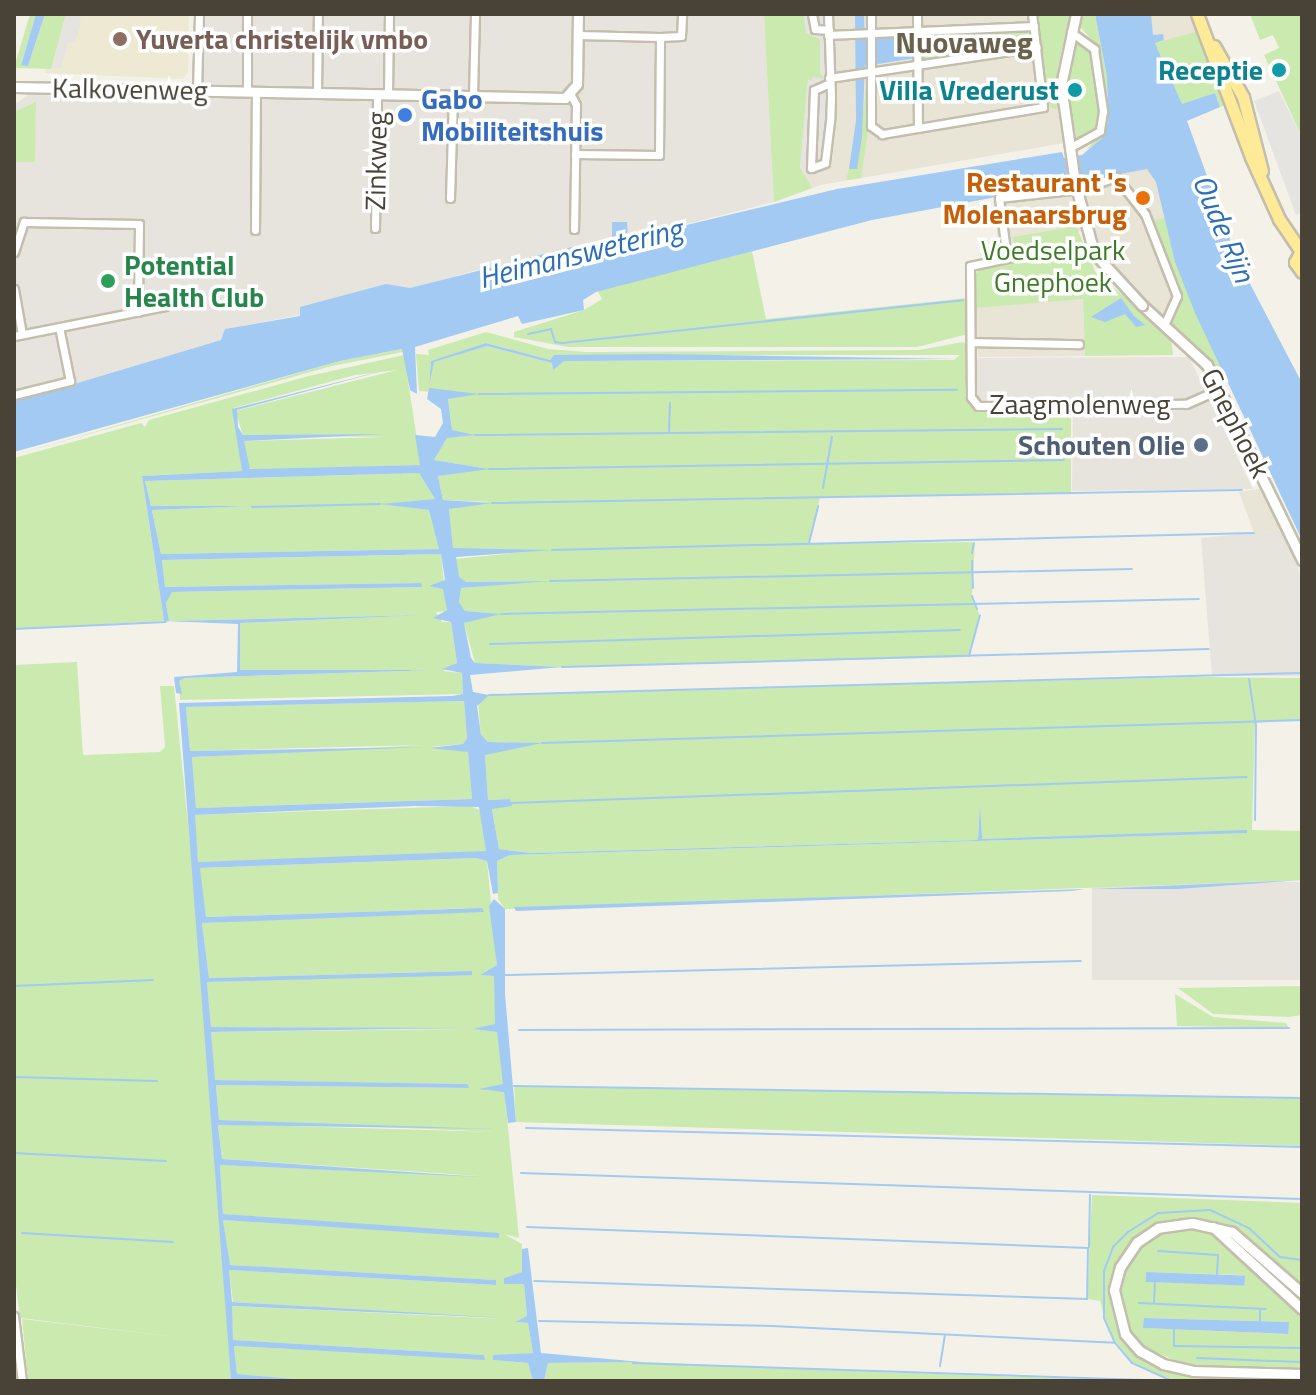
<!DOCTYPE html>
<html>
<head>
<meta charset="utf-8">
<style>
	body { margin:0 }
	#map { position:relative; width:1316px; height:1395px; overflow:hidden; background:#f4f2e8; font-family:"Titillium Web",sans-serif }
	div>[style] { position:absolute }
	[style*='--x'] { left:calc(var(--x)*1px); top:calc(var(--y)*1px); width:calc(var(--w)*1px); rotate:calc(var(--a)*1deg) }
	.residential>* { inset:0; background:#e9e5d6 }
	.industrial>* { inset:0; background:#e7e3dd; transform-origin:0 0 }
	.education>* { inset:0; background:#eee9d2 }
	.green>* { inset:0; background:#caeab0 }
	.parking>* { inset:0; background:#e6e4e0 }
	.water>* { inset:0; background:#a3caf3; transform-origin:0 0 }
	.stream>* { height:2px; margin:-1px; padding:0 1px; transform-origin:1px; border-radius:1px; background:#a3caf3 }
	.roads { filter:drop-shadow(2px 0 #c3bead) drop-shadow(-2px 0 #c3bead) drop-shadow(0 2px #c3bead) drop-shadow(0 -2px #c3bead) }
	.minor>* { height:7px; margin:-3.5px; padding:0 3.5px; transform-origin:3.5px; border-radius:3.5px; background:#fff }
	.tertiary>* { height:9px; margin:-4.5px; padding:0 4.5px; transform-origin:4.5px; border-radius:4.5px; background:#fff }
	.primary>* { height:11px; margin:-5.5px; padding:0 5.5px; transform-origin:5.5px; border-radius:5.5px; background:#ffeb97 }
	.bridges { filter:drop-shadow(2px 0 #c3bead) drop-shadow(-2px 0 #c3bead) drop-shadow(0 2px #c3bead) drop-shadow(0 -2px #c3bead) }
	.tertiary-bridge>* { height:9px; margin:-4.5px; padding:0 4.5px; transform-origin:4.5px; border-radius:4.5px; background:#fff }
	.dots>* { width:22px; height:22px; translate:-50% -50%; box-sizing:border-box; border:4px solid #fff; border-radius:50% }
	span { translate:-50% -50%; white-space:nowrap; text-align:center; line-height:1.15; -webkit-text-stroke:7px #fff; paint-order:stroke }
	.education-label { font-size:28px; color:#785e54; font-weight:700 }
	.left { translate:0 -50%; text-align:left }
	.culture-label { font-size:28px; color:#0d838f; font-weight:700 }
	.right { translate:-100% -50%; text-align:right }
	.street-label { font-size:28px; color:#484336 }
	.shop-label { font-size:28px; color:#366cbe; font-weight:700 }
	.food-label { font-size:28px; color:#c56008; font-weight:700 }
	.park-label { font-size:28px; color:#3f7c27 }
	.leisure-label { font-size:28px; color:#27864d; font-weight:700 }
	.service-label { font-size:28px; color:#4e5e75; font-weight:700 }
	.neighbourhood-label { font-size:30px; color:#6b624d; font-weight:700 }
	.water-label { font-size:30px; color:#2b6fb8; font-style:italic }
	.frame { position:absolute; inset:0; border:16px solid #484336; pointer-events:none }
</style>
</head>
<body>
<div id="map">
	<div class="residential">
		<i style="clip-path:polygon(764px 14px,1069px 14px,1068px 22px,1092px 49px,1088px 139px,821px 185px,774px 202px)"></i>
		<i style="clip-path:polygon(1145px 14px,1192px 14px,1198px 33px,1153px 46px)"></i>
		<i style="clip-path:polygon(1149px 167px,1155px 171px,1195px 313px,1167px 320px,1141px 301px,1110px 275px,1087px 230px,1010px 243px,998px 240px,993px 195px)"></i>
		<i style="clip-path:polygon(1083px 298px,1085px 356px,978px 357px,976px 308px)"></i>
		<i style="clip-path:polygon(1264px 488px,1282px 530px,1254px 533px,1239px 492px)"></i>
	</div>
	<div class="industrial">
		<i style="clip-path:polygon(199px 14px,764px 14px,774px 202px,627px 239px,613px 222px,612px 243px,519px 260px,485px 272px,484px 268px,409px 289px,385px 288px,300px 315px,226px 329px,221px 340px,14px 402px,14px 105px,28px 95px,197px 97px)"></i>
		<i style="clip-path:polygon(1189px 357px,1253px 489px,1072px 491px,1073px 407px,978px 408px,970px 403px,967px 358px)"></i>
		<i style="clip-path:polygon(1282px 530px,1302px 578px,1302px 676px,1212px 676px,1201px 538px)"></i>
		<i style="left:1302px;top:882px;width:98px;height:210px;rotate:90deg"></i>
	</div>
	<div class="education">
		<i style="clip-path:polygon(59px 14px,189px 14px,188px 72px,183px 79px,45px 73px)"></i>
	</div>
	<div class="green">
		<i style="clip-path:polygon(30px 14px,36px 14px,21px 64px,28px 66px,45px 14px,66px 14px,51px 69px,14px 68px)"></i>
		<i style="clip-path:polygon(764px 14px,804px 14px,806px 32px,820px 39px,820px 73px,825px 73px,823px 81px,808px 80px,800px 168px,812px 188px,774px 202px)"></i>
		<i style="clip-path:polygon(1035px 14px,1070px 14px,1057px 70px,1058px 110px,1050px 107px)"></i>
		<i style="clip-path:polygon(1078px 14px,1095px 14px,1107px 77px,1107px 128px,1098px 143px,1086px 150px,1102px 133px,1105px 112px,1096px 45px,1077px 23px)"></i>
		<i style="clip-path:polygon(1250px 14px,1302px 14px,1302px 137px,1264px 55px,1279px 48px,1273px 35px,1260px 40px)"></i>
		<i style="clip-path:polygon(1027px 31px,1030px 45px,920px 64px,920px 57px,958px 50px,919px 37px,919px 32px)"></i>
		<i style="clip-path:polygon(1199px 31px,1225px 105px,1220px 107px,1215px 93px,1182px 105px,1155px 43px)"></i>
		<i style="clip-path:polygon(1077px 39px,1090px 49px,1101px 105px,1098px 130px,1078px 142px,1066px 91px)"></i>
		<i style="clip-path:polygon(867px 77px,868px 132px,861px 178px,846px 180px,849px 169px,857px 168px)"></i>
		<i style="clip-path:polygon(36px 102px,35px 162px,14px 162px,14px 112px)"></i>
		<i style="clip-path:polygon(1165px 218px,1175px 262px,1224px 373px,1172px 324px,1180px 299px,1154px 220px)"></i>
		<i style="clip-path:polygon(1076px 226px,1096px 273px,1171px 335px,1173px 355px,1085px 356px,1083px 299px,976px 308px,974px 275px,983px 266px,1017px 261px,1013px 237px)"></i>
		<i style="clip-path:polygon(752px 251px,766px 319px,968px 298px,968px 334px,917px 347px,568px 347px,514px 337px,514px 332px,584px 310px,602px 299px,597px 290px)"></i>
		<i style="clip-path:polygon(evenodd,486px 332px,548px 349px,587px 352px,919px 350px,963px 342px,968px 345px,965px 396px,974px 408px,1071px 409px,1071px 493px,820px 497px,809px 544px,975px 542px,972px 596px,980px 616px,969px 657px,562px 667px,475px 663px,464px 623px,498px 614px,465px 611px,459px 602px,461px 588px,539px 581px,466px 582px,459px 578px,454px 559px,544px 550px,453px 549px,449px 509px,491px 502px,443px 500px,438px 476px,483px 468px,434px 460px,447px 438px,470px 435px,452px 430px,448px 399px,473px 394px,419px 391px,416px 354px,429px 355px,428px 350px,486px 332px,487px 343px,550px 360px,554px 355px,960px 355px,954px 360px,564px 361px,553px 369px,552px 363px,487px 346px,433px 362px,429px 386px,431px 361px,487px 343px)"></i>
		<i style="clip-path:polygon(403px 349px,403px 352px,332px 366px,14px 455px,340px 361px)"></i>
		<i style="clip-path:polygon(404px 355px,421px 465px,253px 470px,246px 465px,243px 441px,387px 437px,243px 435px,235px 411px,397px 370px,355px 375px,234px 408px,242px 471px,142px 476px,164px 621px,14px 629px,14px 458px,141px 423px,145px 427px,149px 420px,309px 376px)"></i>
		<i style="clip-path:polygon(1211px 398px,1220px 398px,1242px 454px,1237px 455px)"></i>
		<i style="clip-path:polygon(419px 473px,435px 499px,384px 504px,429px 510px,440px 549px,161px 554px,152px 510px,251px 506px,151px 506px,145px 481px)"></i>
		<i style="clip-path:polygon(441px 554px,447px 611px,436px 612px,442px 622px,451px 622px,457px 663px,443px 671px,462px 673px,463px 694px,180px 700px,179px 681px,185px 678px,434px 670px,240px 670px,240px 623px,426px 615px,169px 621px,166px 603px,167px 593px,172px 592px,421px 587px,421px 583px,165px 587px,162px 560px)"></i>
		<i style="clip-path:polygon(77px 662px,83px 755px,160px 752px,165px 747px,160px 686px,174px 686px,200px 941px,231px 1381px,28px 1381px,22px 1319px,185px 1338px,20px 1318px,14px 1269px,14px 665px)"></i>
		<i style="clip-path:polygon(1194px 677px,1302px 678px,1302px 719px,1255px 723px,1252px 830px,1302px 831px,1302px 880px,505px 909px,498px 899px,497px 861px,510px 855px,1247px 833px,981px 839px,980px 804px,978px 840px,531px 853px,499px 849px,492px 808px,511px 805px,510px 799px,488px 800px,485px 755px,535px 743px,488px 742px,481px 736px,478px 702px,489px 695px)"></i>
		<i style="clip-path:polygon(464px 701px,467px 738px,463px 744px,430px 747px,468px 751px,472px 799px,196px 808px,192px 757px,423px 745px,190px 751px,186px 707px)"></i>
		<i style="clip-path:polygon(470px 806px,482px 811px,486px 851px,480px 853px,198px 862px,194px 815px)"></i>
		<i style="clip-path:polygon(476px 858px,487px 861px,497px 965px,480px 975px,494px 976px,496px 1024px,473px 1029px,497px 1032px,500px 1048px,519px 1238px,504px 1234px,522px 1244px,522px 1272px,504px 1278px,505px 1284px,524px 1283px,527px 1316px,515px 1322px,528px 1323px,533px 1353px,493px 1356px,494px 1360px,528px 1363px,533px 1381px,318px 1381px,237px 1374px,234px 1346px,485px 1359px,483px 1355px,233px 1340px,231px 1306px,506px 1319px,233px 1302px,229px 1270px,495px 1285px,495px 1280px,229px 1265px,223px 1220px,499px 1237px,223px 1214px,220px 1165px,480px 1176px,222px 1159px,218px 1124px,496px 1132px,219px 1120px,216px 1085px,469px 1088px,468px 1084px,214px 1080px,211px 1032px,465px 1029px,211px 1027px,207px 982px,472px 971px,209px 978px,202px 923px,481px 908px,206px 917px,199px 868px)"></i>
		<i style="clip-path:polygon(1302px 986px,1302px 1015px,1289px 1017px,1213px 1014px,1178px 988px)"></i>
		<i style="clip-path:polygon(1175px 994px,1213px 1017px,1286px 1023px,1289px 1028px,1177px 1026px)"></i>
		<i style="clip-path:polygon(514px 1086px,1302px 1098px,1302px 1146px,516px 1122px)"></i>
		<i style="clip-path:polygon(1092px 1195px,1302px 1203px,1302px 1291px,1231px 1229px,1184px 1219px,1154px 1226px,1129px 1245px,1115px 1269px,1110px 1297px,1123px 1338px,1160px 1368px,1302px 1381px,1176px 1381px,1132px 1363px,1108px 1331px,1100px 1301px,1087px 1299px)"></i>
		<i style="clip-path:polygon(evenodd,1176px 1228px,1212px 1232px,1302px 1314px,1302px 1371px,1190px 1366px,1142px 1347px,1129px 1332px,1120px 1283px,1141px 1245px,1176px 1228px,1146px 1272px,1244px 1275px,1245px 1285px,1146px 1282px,1146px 1272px,1176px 1228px,1144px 1318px,1288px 1322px,1288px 1334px,1144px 1328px,1144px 1318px)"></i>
		<i style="clip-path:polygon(642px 1362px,878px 1372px,1148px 1381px,544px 1381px,548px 1363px)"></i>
	</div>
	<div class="parking">
		<i style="clip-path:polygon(66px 14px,81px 14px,80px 28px,75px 42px,68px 43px,61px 68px,52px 68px)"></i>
		<i style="clip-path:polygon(804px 14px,832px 14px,835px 37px,829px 162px,825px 174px,809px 177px,800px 168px,807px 84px,814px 77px,825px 79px,820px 73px,820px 39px,806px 33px)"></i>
		<i style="clip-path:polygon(1279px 91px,1302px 137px,1302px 212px,1296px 215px,1254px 101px)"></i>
	</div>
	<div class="water">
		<i style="clip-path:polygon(36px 14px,45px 14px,28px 66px,21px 65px)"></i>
		<i style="clip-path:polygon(855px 14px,864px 14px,865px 39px,937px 36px,959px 51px,865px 66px,862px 137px,857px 169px,849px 169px,856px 120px)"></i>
		<i style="clip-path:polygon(1095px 14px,1151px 14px,1153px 35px,1163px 34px,1164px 40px,1155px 43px,1182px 104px,1215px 93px,1220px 107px,1187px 121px,1238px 261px,1302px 383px,1302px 540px,1195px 313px,1175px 262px,1156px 182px,1147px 169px,872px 220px,596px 292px,583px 300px,584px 310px,522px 324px,518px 316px,415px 347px,417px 394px,410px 390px,402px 349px,340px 361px,14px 452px,14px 402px,221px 340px,225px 329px,300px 316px,300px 307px,386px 284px,410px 288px,572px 247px,575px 252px,612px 243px,612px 222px,627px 222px,628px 239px,837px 189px,1062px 152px,1064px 158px,1082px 155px,1102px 138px,1108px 122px,1107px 77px)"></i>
		<i style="clip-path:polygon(1121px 298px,1134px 316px,1145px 325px,1136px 327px,1125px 314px,1105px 322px,1091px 317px)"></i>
		<i style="clip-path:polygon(486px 343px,550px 360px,554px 355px,659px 354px,961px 359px,564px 361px,553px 370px,552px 363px,487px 346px,434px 362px,429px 386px,431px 361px)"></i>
		<i style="clip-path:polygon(evenodd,397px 367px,237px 410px,238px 427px,243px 435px,387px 434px,244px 441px,250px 469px,420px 465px,415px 435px,435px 437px,443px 423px,441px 409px,427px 399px,429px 388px,479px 394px,448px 399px,452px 430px,475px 435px,447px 438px,434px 460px,489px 469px,438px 476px,443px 500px,492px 503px,449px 509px,453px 548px,552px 550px,456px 557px,459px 577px,466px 582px,550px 581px,461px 588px,459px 602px,465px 611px,501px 614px,464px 623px,471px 658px,475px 663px,562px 667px,470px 675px,473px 692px,489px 695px,477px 706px,481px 735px,488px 742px,542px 743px,485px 755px,488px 800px,510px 799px,512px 806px,492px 809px,499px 849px,531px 853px,978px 840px,980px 804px,982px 839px,1247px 830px,1247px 833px,510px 855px,497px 861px,498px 893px,493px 894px,487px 861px,476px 858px,200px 868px,206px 917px,482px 908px,484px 912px,202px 923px,209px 978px,472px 971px,472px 975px,444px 976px,207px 982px,211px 1027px,465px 1028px,211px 1032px,215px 1080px,468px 1084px,469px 1088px,216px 1085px,219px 1120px,496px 1129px,218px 1125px,222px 1159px,480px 1177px,220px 1165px,223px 1214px,499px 1233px,499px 1238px,223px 1220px,230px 1265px,496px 1280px,496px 1285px,229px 1270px,232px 1302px,506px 1318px,232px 1306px,233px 1340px,484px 1355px,485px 1360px,234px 1346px,237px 1374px,318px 1381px,231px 1381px,179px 703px,452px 696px,463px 694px,462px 673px,442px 669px,457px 663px,451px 622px,433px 618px,447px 610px,443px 589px,429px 586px,445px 580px,441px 554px,162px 560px,165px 587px,421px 583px,422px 587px,172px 592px,166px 603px,169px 621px,426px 615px,240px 623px,240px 670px,434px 670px,185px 678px,179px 681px,182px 694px,176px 693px,174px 677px,237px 672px,238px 624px,164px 621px,142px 476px,242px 471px,232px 409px,397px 367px,419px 473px,435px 499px,380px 504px,429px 510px,439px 549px,161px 554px,152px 510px,251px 506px,151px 506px,145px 481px,419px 473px,397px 367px,464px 701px,467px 738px,463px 744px,430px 748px,468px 752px,472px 799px,196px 808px,192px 757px,424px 747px,190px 751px,186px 707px,464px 701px,397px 367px,415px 806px,479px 807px,486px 851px,198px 862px,195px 815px,415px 806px)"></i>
		<i style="clip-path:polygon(1302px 880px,1178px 889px,1092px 889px)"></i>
		<i style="clip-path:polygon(1085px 889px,1071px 891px,516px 911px,514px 907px)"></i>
		<i style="clip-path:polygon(494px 899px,505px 909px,505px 994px,516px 1122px,508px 1123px,504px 1092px,479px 1089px,503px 1084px,497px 1032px,472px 1029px,495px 1024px,494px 976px,480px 975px,497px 965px,489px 906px)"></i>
		<i style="clip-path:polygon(528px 1248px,541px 1353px,642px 1362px,548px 1363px,544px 1381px,533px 1381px,528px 1363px,493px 1360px,493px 1355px,533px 1353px,528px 1323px,515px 1322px,527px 1316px,524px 1284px,504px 1284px,504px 1278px,522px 1272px,522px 1249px)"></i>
		<i style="left:1146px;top:1272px;width:99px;height:10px;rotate:2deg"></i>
		<i style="clip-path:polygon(1144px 1318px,1289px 1322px,1288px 1334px,1143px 1328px)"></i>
	</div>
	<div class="stream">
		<i style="--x:528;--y:334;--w:24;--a:-12"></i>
		<i style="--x:551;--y:329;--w:14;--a:73"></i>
		<i style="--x:555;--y:342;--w:7;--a:8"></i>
		<i style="--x:562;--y:343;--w:403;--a:-6.1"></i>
		<i style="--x:479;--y:394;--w:478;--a:-0.5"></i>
		<i style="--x:669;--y:431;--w:28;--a:-88"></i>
		<i style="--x:475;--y:435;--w:587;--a:-0.59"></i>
		<i style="--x:489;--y:469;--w:575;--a:-0.9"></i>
		<i style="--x:823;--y:488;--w:52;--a:-80"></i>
		<i style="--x:492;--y:503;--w:750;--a:-0.99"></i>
		<i style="--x:252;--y:507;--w:128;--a:-1.3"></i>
		<i style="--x:809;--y:543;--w:38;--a:-76"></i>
		<i style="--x:552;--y:550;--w:702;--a:-1.39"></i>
		<i style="--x:972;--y:553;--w:10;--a:-79"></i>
		<i style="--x:972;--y:561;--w:27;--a:88"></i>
		<i style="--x:550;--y:581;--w:582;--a:-1.18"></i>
		<i style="--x:972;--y:596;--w:14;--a:69"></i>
		<i style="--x:501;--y:614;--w:698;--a:-1.23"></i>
		<i style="--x:14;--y:629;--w:152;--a:-2.6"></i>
		<i style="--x:490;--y:644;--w:470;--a:-1.7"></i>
		<i style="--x:969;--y:656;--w:42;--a:-75"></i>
		<i style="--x:562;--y:667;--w:647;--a:-1.59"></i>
		<i style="--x:1249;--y:679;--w:48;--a:81.5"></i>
		<i style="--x:1256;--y:726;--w:94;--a:90.6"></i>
		<i style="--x:489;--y:695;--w:813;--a:-1.55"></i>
		<i style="--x:542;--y:743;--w:760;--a:-1.73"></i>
		<i style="--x:511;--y:803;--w:736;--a:-2.02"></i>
		<i style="--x:505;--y:975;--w:576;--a:-1.39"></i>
		<i style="--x:14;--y:986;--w:139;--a:-2.5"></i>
		<i style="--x:519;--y:1030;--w:770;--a:-0.15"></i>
		<i style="--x:14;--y:1077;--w:143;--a:1.6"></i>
		<i style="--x:514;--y:1086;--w:788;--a:0.87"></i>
		<i style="--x:526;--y:1128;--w:776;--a:1.4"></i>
		<i style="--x:14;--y:1153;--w:152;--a:3"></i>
		<i style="--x:521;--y:1173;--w:781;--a:1.91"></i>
		<i style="--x:527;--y:1227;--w:561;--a:2.14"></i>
		<i style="--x:1088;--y:1248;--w:51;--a:91.1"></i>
		<i style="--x:1087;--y:1299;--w:553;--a:-178.14"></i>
		<i style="--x:22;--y:1233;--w:151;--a:3.4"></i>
		<i style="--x:1089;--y:1247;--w:52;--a:-88.9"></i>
		<i style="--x:1158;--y:1251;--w:60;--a:3.8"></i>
		<i style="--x:1218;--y:1255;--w:19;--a:93"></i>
		<i style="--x:1154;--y:1302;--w:20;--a:-87"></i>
		<i style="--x:1139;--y:1303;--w:127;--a:2.7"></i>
		<i style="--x:539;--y:1321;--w:233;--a:1.2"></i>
		<i style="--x:772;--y:1326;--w:343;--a:2.8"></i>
		<i style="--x:1260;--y:1321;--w:11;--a:-90"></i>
		<i style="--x:1174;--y:1329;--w:17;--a:90"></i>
		<i style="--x:1174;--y:1346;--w:128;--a:0.9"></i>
		<i style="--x:1197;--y:1358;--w:105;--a:2.2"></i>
		<i style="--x:633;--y:1363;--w:542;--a:1.9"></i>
		<i style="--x:940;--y:1366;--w:31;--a:-81"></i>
		<i style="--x:1170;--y:1380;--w:42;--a:-155.9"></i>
		<i style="--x:1132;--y:1363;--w:26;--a:-130"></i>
		<i style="--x:1115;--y:1343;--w:27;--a:-114"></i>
		<i style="--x:1104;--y:1318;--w:47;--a:-90"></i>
		<i style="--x:1104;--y:1271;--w:26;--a:-69"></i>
		<i style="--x:1113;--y:1247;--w:21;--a:-45"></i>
		<i style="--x:1128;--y:1232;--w:36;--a:-32"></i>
		<i style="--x:1159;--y:1213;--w:51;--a:-3.4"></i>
		<i style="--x:1210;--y:1210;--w:43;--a:24.8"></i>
		<i style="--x:1249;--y:1228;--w:42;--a:43.1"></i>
		<i style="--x:1280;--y:1257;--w:22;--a:8"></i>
	</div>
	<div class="roads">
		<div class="minor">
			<i style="--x:812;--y:14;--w:15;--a:79"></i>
			<i style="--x:815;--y:29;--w:14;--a:4"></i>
			<i style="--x:828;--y:14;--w:83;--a:87.9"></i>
			<i style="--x:831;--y:97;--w:24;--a:92"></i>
			<i style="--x:830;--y:121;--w:42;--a:96.8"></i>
			<i style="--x:825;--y:163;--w:15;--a:160"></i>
			<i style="--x:811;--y:168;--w:78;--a:-87.8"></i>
			<i style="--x:814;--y:90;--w:17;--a:-24"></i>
			<i style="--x:871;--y:14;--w:112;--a:90"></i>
			<i style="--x:871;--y:126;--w:14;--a:36"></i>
			<i style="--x:882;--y:134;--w:163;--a:-9.5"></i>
			<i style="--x:1043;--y:107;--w:94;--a:-96.7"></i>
			<i style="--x:917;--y:14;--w:114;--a:89.5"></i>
			<i style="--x:1071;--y:32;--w:29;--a:36"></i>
			<i style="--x:1094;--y:49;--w:63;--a:81.7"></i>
			<i style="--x:1103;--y:111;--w:20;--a:99"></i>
			<i style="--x:1100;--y:131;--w:29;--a:151"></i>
			<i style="--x:828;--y:35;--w:206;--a:-2.5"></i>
			<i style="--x:660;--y:37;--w:21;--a:-3"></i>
			<i style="--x:681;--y:36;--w:22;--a:-87"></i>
			<i style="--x:829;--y:78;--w:210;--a:-8.5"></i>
			<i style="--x:197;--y:91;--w:77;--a:-88.5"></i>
			<i style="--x:247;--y:92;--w:78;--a:-90"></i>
			<i style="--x:317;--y:93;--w:79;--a:-89.3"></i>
			<i style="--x:388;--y:95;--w:81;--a:-89.3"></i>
			<i style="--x:571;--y:95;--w:11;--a:63"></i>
			<i style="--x:576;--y:105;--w:124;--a:90.9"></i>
			<i style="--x:473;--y:96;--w:82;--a:-88.6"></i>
			<i style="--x:575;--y:154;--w:84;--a:0.7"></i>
			<i style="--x:659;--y:155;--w:118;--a:-89.5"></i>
			<i style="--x:660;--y:37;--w:82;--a:-178.6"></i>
			<i style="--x:450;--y:198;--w:102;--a:-88.3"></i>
			<i style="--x:375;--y:228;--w:134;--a:-89.1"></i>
			<i style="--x:255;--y:230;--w:138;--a:-89.6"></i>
			<i style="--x:14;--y:252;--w:32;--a:-72"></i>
			<i style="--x:24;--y:222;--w:115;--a:1"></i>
			<i style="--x:139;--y:224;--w:88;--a:90.7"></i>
			<i style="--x:1012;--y:257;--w:43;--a:167.9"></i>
			<i style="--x:970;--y:266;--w:131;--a:89.6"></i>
			<i style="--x:971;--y:397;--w:11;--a:52"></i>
			<i style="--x:978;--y:406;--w:208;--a:-0.6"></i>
			<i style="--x:1186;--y:404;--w:37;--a:-24"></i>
			<i style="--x:1007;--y:258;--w:61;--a:-97.6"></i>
			<i style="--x:999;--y:198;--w:82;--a:-6.3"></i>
			<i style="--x:1081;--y:189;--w:37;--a:-19"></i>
			<i style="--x:1116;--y:177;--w:47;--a:51.9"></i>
			<i style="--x:1145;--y:214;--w:88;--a:68.7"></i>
			<i style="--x:1177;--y:296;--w:30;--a:114"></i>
			<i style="--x:14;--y:289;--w:46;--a:79.9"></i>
			<i style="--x:14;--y:336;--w:154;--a:-11.2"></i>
			<i style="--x:971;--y:342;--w:108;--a:1.1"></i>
			<i style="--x:14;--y:395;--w:58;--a:-14"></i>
			<i style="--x:70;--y:381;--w:55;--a:-101.5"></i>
			<i style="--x:14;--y:1316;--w:65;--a:83"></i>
		</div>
		<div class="tertiary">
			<i style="--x:14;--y:87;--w:551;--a:1.14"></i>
			<i style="--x:565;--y:98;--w:18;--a:-49"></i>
			<i style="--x:577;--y:84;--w:70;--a:-89.2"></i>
			<i style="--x:1075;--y:183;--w:99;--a:-98.1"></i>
			<i style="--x:1061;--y:85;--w:73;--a:-78.1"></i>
			<i style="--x:1142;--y:305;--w:88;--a:42.7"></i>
			<i style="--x:1207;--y:365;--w:217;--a:64"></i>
			<i style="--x:1213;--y:1227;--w:121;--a:42.7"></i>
			<i style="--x:1302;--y:1293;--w:93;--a:-138.9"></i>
			<i style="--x:1232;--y:1232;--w:41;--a:-167.3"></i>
			<i style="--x:1192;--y:1223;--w:34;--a:172"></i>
			<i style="--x:1158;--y:1228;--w:25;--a:146"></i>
			<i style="--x:1137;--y:1242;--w:30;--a:124"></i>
			<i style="--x:1120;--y:1267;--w:24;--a:105"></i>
			<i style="--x:1114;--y:1290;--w:45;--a:76"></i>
			<i style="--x:1125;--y:1334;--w:23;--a:49"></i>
			<i style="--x:1140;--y:1351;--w:26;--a:29"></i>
			<i style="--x:1163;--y:1364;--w:31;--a:13"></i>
			<i style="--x:1193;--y:1371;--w:109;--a:1.6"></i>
		</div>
		<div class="primary">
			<i style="--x:1197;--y:14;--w:153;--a:69.3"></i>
			<i style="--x:1251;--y:157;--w:68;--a:65.7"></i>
			<i style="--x:1279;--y:219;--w:37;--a:56"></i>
			<i style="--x:1214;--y:46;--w:59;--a:60.4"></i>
			<i style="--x:1243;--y:97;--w:76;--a:75.6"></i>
			<i style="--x:1302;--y:249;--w:15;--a:118"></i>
			<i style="--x:1295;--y:262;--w:12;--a:55"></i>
		</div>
	</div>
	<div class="bridges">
		<div class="tertiary-bridge">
			<i style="--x:1075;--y:183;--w:73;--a:74.8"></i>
			<i style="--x:1094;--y:253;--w:71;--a:47.3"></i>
		</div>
	</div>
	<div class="dots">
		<i style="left:120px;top:39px;background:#8d6e63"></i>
		<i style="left:1279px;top:70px;background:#0f9aa8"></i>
		<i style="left:1075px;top:90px;background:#0f9aa8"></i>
		<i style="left:405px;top:115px;background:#3f7fe0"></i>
		<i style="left:1143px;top:198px;background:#e8710a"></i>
		<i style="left:108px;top:281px;background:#2e9e5b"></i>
		<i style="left:1201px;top:445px;background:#5c6f8a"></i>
	</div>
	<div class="education-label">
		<span class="left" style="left:136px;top:39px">Yuverta christelijk vmbo</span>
	</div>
	<div class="culture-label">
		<span class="right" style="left:1263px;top:70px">Receptie</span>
		<span class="right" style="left:1059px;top:90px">Villa Vrederust</span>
	</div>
	<div class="street-label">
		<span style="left:130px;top:89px;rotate:1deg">Kalkovenweg</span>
		<span style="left:376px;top:161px;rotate:-89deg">Zinkweg</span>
		<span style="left:1080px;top:404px">Zaagmolenweg</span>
		<span style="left:1236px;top:423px;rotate:63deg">Gnephoek</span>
	</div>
	<div class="shop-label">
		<span class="left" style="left:421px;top:115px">Gabo<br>Mobiliteitshuis</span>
	</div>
	<div class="food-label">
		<span class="right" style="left:1127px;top:198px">Restaurant 's<br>Molenaarsbrug</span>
	</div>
	<div class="park-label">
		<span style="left:1053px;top:266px">Voedselpark<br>Gnephoek</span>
	</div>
	<div class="leisure-label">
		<span class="left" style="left:124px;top:281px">Potential<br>Health Club</span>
	</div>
	<div class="service-label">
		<span class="right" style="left:1185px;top:445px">Schouten Olie</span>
	</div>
	<div class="neighbourhood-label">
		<span style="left:964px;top:42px">Nuovaweg</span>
	</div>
	<div class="water-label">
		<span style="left:1224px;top:228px;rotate:67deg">Oude Rijn</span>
		<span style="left:580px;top:253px;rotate:-14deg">Heimanswetering</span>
	</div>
	<div class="frame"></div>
</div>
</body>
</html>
